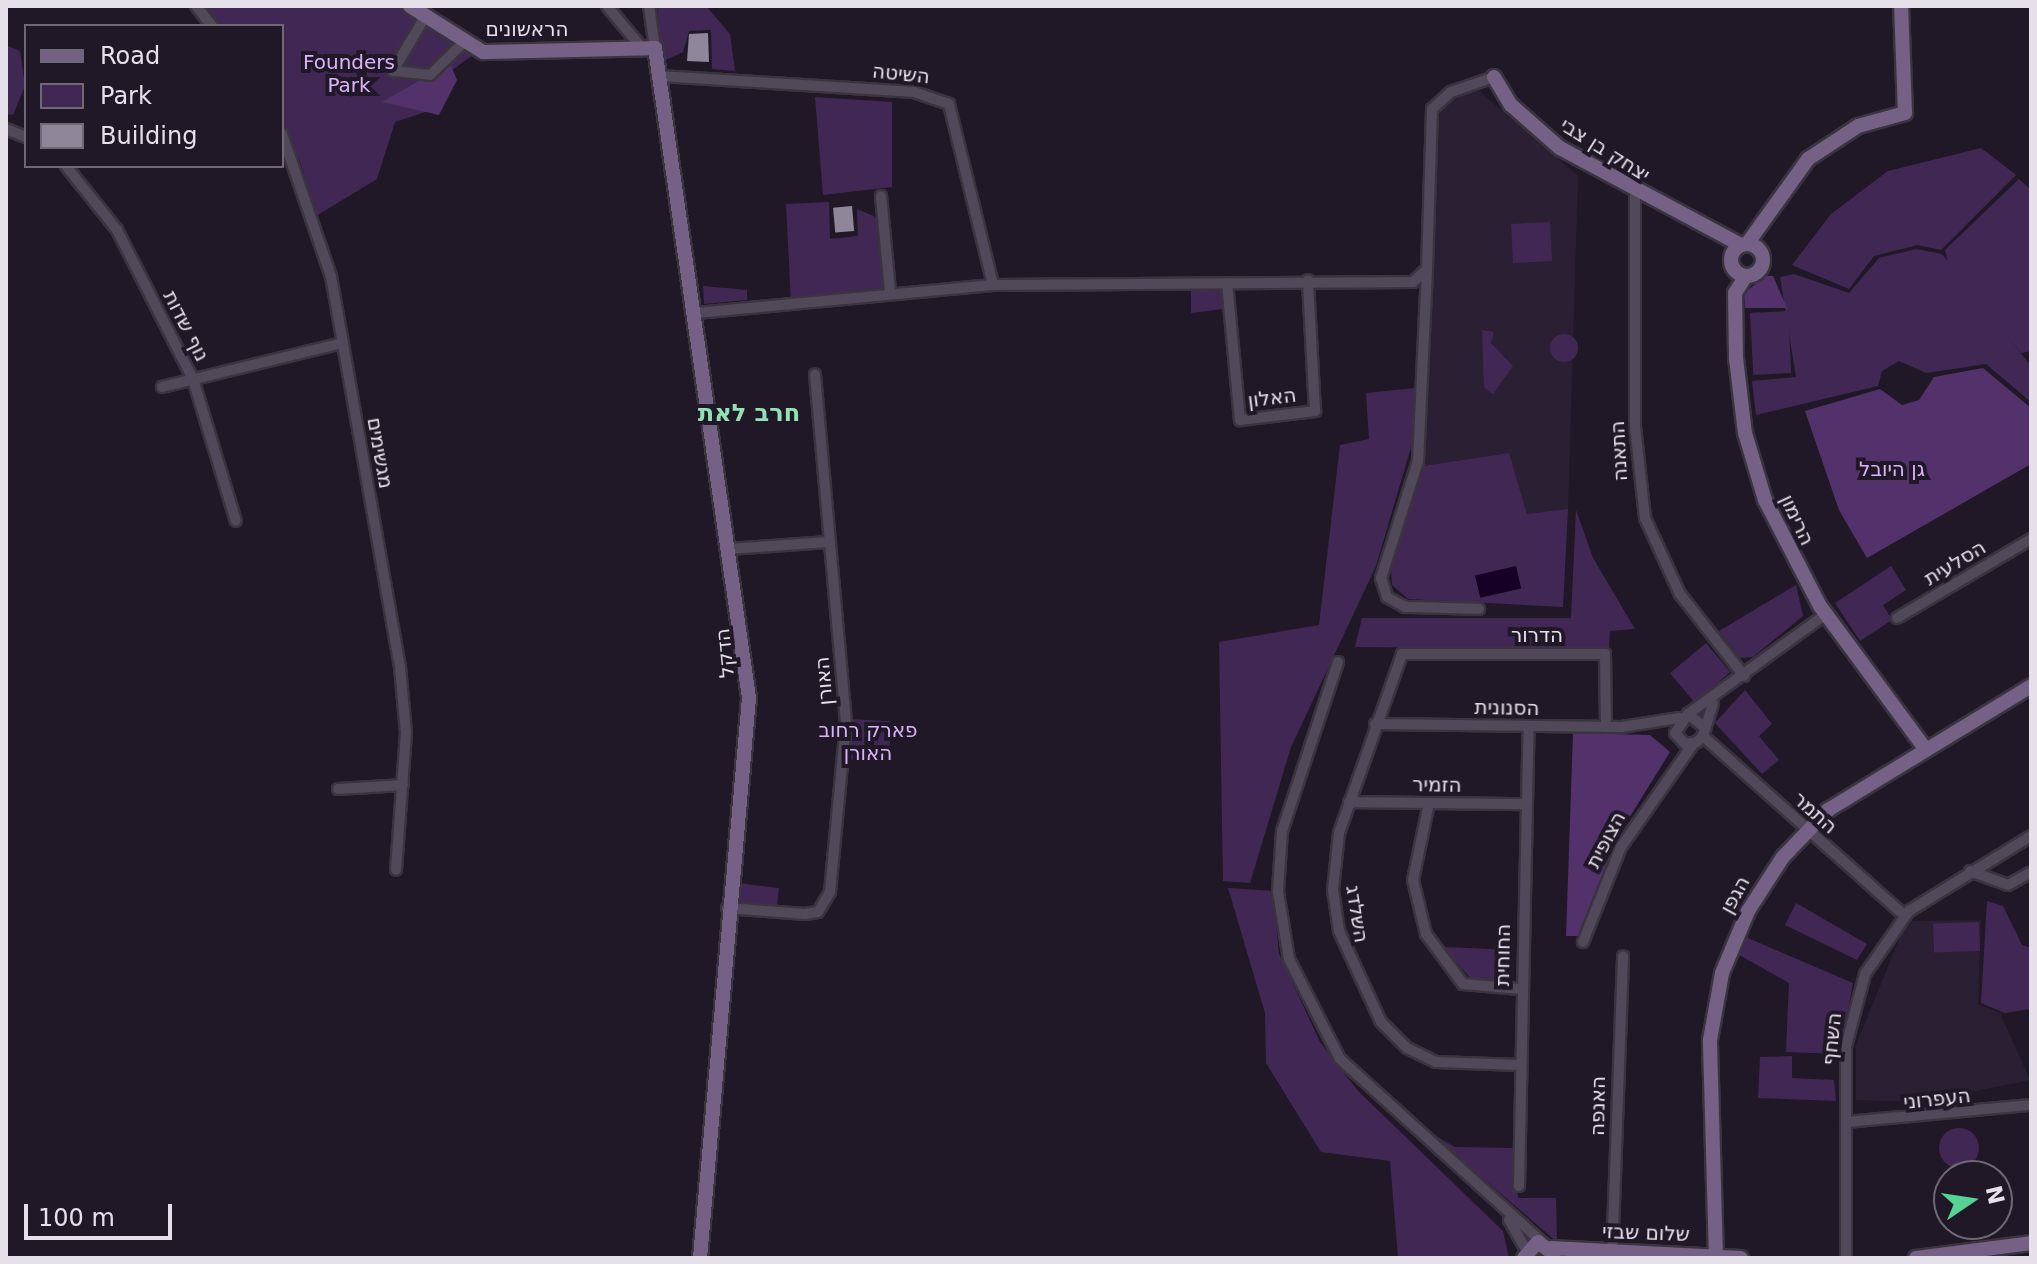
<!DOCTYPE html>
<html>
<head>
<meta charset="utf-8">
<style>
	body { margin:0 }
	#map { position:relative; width:2037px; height:1264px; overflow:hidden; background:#201827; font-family:"DejaVu Sans","Noto Sans Hebrew",sans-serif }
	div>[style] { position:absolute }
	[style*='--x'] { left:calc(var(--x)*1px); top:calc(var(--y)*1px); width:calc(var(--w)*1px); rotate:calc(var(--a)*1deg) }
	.built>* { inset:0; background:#2a1f33 }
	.green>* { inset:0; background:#412854; transform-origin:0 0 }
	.round { border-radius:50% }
	.forest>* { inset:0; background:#53326c }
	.water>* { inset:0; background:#170026; transform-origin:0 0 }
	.building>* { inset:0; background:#908699; transform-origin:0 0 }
	.roads { filter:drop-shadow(2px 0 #3a343f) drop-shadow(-2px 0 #3a343f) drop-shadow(0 2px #3a343f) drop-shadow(0 -2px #3a343f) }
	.street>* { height:10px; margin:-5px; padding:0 5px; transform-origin:5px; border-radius:5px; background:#514859 }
	.secondary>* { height:14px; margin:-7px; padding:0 7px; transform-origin:7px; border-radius:7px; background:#756185 }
	.secondary>.ring { margin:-7px; padding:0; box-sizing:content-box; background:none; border:14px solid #756185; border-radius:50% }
	span { translate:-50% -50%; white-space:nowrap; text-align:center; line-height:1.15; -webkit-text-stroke:8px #201827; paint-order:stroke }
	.street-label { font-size:20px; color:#e5e0ea }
	.park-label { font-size:20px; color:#dab3fa }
	.quarter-label { font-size:24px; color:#93e2b6; font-weight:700 }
	.frame { position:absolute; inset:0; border:8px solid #e5e0ea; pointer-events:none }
	.legend { position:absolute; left:24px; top:24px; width:260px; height:144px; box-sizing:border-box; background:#201827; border:2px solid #6f6875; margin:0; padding:10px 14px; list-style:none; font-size:24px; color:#e5e0ea }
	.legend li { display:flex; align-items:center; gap:16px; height:40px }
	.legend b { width:40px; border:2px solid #6f6875 }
	.north { position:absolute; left:1933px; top:1160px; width:80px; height:80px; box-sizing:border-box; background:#201827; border:2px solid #6f6875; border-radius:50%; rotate:77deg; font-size:22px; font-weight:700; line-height:32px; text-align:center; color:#e5e0ea }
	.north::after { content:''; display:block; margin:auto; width:28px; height:36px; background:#54d395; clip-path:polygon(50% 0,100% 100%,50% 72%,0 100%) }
	.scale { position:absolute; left:24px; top:1204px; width:148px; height:36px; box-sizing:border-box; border:4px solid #e5e0ea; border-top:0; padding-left:10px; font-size:24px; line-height:28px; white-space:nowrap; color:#e5e0ea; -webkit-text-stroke:6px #201827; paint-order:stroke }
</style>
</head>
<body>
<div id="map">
	<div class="built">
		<i style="clip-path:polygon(1478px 90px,1578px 176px,1568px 509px,1527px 515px,1509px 453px,1423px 466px,1435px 116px,1445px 102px)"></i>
		<i style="clip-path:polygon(1981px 920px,1978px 1004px,2000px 1013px,2030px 1080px,1923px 1102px,1856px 1100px,1856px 1045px,1901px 935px,1913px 921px)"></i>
	</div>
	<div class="green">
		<i style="clip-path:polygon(204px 6px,410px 6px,480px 50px,441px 78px,437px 108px,395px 122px,377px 179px,316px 216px,300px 161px,282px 132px,282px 26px,216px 26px)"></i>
		<i style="clip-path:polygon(657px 6px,706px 6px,730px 34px,735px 71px,712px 69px,711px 30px,689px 31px,683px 52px,661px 62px)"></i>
		<i style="clip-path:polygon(6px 45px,20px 51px,25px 86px,13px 115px,6px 114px)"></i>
		<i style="clip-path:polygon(815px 97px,892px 102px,892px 187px,823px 195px)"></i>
		<i style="clip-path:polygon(1981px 148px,2016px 175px,1941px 250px,1917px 245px,1874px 256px,1849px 289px,1792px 265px,1831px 214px,1888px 171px)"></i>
		<i style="clip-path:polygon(2019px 179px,2031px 190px,2031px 351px,2021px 353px,1949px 267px,1945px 250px)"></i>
		<i style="clip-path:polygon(829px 202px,830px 239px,858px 236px,857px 209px,883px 220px,890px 292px,791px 302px,786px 204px)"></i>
		<i style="left:1550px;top:222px;width:39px;height:39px;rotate:87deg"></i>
		<i style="clip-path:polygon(1916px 249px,1942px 254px,2031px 366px,2031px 402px,1986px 364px,1926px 373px,1899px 361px,1882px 371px,1878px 386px,1756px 415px,1752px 381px,1796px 377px,1780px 277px,1794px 274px,1849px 293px,1879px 258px)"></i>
		<i style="clip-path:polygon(1191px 283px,1227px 283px,1230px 308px,1191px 313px)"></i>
		<i style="clip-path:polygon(703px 286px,747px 290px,747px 300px,704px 304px)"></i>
		<i style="left:1788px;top:311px;width:62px;height:38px;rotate:87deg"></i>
		<i style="clip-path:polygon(1482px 330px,1494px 332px,1491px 343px,1513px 366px,1493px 394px,1484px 387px)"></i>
		<i class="round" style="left:1550px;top:334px;width:28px;height:28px"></i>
		<i style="clip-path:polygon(1415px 388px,1414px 437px,1376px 566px,1291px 747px,1250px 883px,1223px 881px,1219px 642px,1319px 625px,1340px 445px,1369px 439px,1366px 393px)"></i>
		<i style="clip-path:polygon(1509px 453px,1527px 514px,1568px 509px,1563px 607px,1408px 599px,1392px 585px,1391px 569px,1423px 466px)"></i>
		<i style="clip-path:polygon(1576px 510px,1593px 558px,1635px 629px,1610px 631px,1609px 649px,1355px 647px,1362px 618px,1571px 618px)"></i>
		<i style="clip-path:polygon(1891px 566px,1906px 590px,1883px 605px,1892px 620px,1860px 641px,1835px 603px)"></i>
		<i style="clip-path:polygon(1796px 585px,1803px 616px,1753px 657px,1740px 658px,1719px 631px)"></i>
		<i style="left:1706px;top:643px;width:38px;height:47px;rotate:50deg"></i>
		<i style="clip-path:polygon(1745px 690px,1772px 724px,1759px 736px,1779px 760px,1762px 774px,1715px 723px)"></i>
		<i style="left:846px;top:719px;width:45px;height:40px;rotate:3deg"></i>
		<i style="clip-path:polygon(738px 883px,779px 888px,777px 906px,741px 903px)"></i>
		<i style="clip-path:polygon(1228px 888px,1273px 891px,1279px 954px,1320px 1042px,1358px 1091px,1503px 1231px,1509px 1258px,1398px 1258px,1390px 1161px,1321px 1152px,1266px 1063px,1265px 1013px)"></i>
		<i style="clip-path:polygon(1987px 901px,2003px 906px,2022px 945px,2031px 948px,2031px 1009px,2005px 1013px,1981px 1003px)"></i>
		<i style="clip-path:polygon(1796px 903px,1867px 944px,1857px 960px,1785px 925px)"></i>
		<i style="left:1979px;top:922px;width:29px;height:46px;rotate:88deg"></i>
		<i style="clip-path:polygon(1743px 936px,1853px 983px,1840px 1054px,1786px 1052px,1789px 983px,1736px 953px)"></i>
		<i style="clip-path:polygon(1443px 947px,1513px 950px,1513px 983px,1473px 981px)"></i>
		<i style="clip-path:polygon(1792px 1056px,1792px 1078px,1834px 1080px,1836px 1101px,1758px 1098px,1760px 1057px)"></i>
		<i class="round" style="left:1939px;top:1128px;width:40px;height:40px"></i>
		<i style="clip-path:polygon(1432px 1134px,1455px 1147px,1513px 1148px,1518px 1198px,1556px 1198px,1557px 1242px)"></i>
	</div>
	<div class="forest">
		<i style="clip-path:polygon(450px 63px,457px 80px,439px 115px,382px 102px)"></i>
		<i style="clip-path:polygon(1766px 276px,1773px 276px,1787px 308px,1745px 308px,1744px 293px)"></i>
		<i style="clip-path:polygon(1983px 368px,2031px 408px,2031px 464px,1867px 558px,1839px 510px,1805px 411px,1880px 389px,1902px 405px,1919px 400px,1934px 377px)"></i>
		<i style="clip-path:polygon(1573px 733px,1650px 735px,1670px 752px,1616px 839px,1578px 936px,1566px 936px)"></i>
	</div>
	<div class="water">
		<i style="left:1516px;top:566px;width:23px;height:42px;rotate:77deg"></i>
	</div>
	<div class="building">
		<i style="clip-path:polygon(708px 33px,709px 62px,687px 61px,689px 34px)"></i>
		<i style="left:852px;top:206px;width:25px;height:19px;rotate:85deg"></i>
	</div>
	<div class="roads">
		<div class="street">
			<i style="--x:196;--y:6;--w:26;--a:51"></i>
			<i style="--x:607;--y:6;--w:55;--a:50.2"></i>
			<i style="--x:649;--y:6;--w:42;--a:81.9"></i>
			<i style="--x:425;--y:17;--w:63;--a:120.7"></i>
			<i style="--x:393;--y:71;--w:37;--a:6"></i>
			<i style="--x:430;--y:75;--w:46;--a:-44.1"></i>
			<i style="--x:660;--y:76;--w:255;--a:3.6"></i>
			<i style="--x:914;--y:92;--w:37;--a:19"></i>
			<i style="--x:949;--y:104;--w:186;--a:76.3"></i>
			<i style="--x:6;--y:129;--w:22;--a:22"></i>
			<i style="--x:282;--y:134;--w:150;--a:71"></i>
			<i style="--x:331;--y:276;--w:397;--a:80"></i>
			<i style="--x:400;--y:667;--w:66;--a:84.8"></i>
			<i style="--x:406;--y:733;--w:137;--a:94.2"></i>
			<i style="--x:66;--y:166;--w:82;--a:51.4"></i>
			<i style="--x:117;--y:230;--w:167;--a:63"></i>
			<i style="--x:193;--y:379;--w:148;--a:73.2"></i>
			<i style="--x:1635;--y:194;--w:232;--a:90"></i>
			<i style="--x:1635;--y:426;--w:93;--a:83.8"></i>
			<i style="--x:1645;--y:518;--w:84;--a:65.3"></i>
			<i style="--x:1680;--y:594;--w:104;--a:52"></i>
			<i style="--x:881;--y:196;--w:96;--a:84.6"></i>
			<i style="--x:1427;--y:271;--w:190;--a:92.7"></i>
			<i style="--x:1418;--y:461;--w:123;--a:107.5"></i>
			<i style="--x:1381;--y:578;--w:20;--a:72"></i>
			<i style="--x:1387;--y:597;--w:21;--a:29"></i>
			<i style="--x:1405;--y:607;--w:74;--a:1.5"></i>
			<i style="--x:1227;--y:283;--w:138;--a:84.6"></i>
			<i style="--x:1240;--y:420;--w:76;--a:-6.8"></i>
			<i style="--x:1315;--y:411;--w:131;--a:-93.1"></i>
			<i style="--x:696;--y:313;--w:298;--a:-5.4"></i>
			<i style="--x:993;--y:285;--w:420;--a:-0.4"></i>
			<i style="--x:1413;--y:282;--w:19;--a:-43"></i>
			<i style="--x:1427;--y:269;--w:160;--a:-88.2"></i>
			<i style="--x:1432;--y:109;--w:25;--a:-42"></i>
			<i style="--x:1451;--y:92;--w:46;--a:-19.2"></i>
			<i style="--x:162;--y:387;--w:186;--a:-13.7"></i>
			<i style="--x:730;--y:549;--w:97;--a:-4.1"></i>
			<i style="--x:1897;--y:618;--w:156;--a:-30.5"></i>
			<i style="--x:1338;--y:662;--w:178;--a:108.3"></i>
			<i style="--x:1282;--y:831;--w:61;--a:93.8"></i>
			<i style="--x:1278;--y:892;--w:68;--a:80.7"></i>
			<i style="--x:1289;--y:959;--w:112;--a:63"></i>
			<i style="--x:1340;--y:1059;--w:274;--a:42.2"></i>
			<i style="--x:1688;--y:714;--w:170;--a:-35.9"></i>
			<i style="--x:1375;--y:724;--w:247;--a:0.7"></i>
			<i style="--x:1622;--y:727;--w:58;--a:-9"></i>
			<i style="--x:1704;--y:727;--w:21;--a:-141"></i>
			<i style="--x:1688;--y:714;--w:23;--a:124"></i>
			<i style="--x:1675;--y:733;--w:15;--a:48"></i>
			<i style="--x:1685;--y:744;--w:12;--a:-9"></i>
			<i style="--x:1697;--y:742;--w:8;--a:-45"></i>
			<i style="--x:1703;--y:736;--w:34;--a:-73"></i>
			<i style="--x:1703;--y:736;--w:269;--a:41.7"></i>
			<i style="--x:338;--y:789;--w:65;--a:-3.5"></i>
			<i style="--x:1349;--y:802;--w:176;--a:0.7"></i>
			<i style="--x:1429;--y:803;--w:79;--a:101.7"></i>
			<i style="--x:1413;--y:880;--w:56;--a:76.5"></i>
			<i style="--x:1426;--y:934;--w:62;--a:53.5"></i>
			<i style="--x:1463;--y:984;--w:57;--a:5"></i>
			<i style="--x:1970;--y:871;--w:40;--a:20.2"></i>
			<i style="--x:2008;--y:885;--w:26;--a:-29"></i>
			<i style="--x:727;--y:908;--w:78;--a:4.4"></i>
			<i style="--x:805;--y:914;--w:13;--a:-9"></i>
			<i style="--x:818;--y:912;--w:23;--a:-59"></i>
			<i style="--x:830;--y:892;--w:171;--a:-84.6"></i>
			<i style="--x:846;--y:722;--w:349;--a:-95.1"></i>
			<i style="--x:1583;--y:942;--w:102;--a:-68.2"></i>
			<i style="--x:1621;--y:847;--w:126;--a:-55"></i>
			<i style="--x:1519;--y:1065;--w:83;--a:-177.9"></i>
			<i style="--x:1436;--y:1062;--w:32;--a:-154"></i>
			<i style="--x:1407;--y:1048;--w:37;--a:-135"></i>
			<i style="--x:1381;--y:1022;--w:100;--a:-114.8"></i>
			<i style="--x:1339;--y:931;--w:41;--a:-98.3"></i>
			<i style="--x:1333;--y:890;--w:57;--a:-84"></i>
			<i style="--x:1339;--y:833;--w:190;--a:-70.6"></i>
			<i style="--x:1402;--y:654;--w:203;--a:0"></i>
			<i style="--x:1605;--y:654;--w:73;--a:89.2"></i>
			<i style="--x:1846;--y:1122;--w:186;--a:-5.3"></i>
			<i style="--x:1519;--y:1186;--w:460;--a:-88.8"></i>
			<i style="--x:1509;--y:1220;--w:34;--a:60"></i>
			<i style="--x:1612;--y:1258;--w:302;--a:-87.9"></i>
			<i style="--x:1846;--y:1258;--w:212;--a:-90"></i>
			<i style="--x:1846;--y:1046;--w:74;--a:-75.2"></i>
			<i style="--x:1865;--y:974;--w:77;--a:-55.1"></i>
			<i style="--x:1909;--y:911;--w:143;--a:-31.6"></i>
		</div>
		<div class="secondary">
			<i style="--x:410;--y:6;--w:86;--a:32.2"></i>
			<i style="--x:483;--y:52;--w:172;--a:-1.3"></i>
			<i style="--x:655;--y:48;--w:657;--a:81.77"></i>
			<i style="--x:749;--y:698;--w:562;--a:95"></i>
			<i style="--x:1494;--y:77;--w:33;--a:59"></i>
			<i style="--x:1511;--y:105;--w:65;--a:41.3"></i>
			<i style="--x:1560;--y:148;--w:205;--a:28.2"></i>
			<i class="ring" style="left:1731px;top:244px;width:18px;height:18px"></i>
			<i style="--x:1747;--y:244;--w:105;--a:-54.3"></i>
			<i style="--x:1808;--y:159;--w:60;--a:-33.4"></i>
			<i style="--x:1858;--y:126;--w:49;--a:-15.5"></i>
			<i style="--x:1905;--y:113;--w:107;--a:-92.1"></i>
			<i style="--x:1746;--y:276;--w:20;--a:123"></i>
			<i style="--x:1735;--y:293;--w:65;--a:89.1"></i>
			<i style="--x:1736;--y:358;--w:76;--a:83.2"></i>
			<i style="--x:1745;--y:433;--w:70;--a:73.4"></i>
			<i style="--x:1765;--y:500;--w:119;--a:62.6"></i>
			<i style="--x:1820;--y:606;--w:175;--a:53.6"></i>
			<i style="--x:1551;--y:1248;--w:190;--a:3"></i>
			<i style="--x:1524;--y:1258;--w:21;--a:-49"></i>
			<i style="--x:1538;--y:1242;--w:20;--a:37"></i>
			<i style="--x:1716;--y:1258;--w:218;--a:-91.6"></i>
			<i style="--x:1710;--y:1040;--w:68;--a:-79.8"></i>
			<i style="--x:1722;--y:973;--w:67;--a:-67.2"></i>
			<i style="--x:1748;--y:911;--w:64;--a:-57.1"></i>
			<i style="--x:1783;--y:857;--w:65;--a:-46.2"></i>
			<i style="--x:1828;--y:810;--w:238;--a:-31.4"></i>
			<i style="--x:1916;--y:1258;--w:116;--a:-7.4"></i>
		</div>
	</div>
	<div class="street-label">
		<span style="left:527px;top:29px">הראשונים</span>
		<span style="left:901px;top:74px;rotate:6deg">השיטה</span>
		<span style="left:1605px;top:150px;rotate:32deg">יצחק בן צבי</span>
		<span style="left:186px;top:326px;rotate:63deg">נוף שדות</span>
		<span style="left:1272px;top:398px;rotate:-7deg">האלון</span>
		<span style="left:1619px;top:451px;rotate:-93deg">התאנה</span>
		<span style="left:380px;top:453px;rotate:80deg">מגשימים</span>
		<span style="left:1797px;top:520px;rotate:65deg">הרימון</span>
		<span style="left:1955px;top:563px;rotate:-31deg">הסלעית</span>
		<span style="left:1537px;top:635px">הדרור</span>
		<span style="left:725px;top:653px;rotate:-96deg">הדקל</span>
		<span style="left:824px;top:681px;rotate:-95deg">האורן</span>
		<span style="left:1507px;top:708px;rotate:1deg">הסנונית</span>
		<span style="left:1437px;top:785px;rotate:1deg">הזמיר</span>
		<span style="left:1815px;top:813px;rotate:42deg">התמר</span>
		<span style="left:1606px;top:840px;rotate:-62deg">הצופית</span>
		<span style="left:1735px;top:895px;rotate:-61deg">הגפן</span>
		<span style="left:1357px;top:914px;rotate:81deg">השלדג</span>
		<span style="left:1503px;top:955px;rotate:-89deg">החוחית</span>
		<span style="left:1832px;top:1039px;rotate:-84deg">השחף</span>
		<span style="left:1937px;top:1099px;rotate:-6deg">העפרוני</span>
		<span style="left:1598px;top:1106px;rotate:-89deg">האנפה</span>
		<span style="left:1646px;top:1233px;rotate:2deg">שלום שבזי</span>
	</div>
	<div class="park-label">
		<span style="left:349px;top:74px">Founders<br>Park</span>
		<span style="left:1892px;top:469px">גן היובל</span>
		<span style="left:868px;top:742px">פארק רחוב<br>האורן</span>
	</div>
	<div class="quarter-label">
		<span style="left:749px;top:414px">חרב לאת</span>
	</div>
	<div class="frame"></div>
	<ul class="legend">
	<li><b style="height:10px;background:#756185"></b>Road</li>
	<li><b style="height:22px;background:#412854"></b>Park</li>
	<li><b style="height:22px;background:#908699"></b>Building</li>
	</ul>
	<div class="north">N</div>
	<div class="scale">100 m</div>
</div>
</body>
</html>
